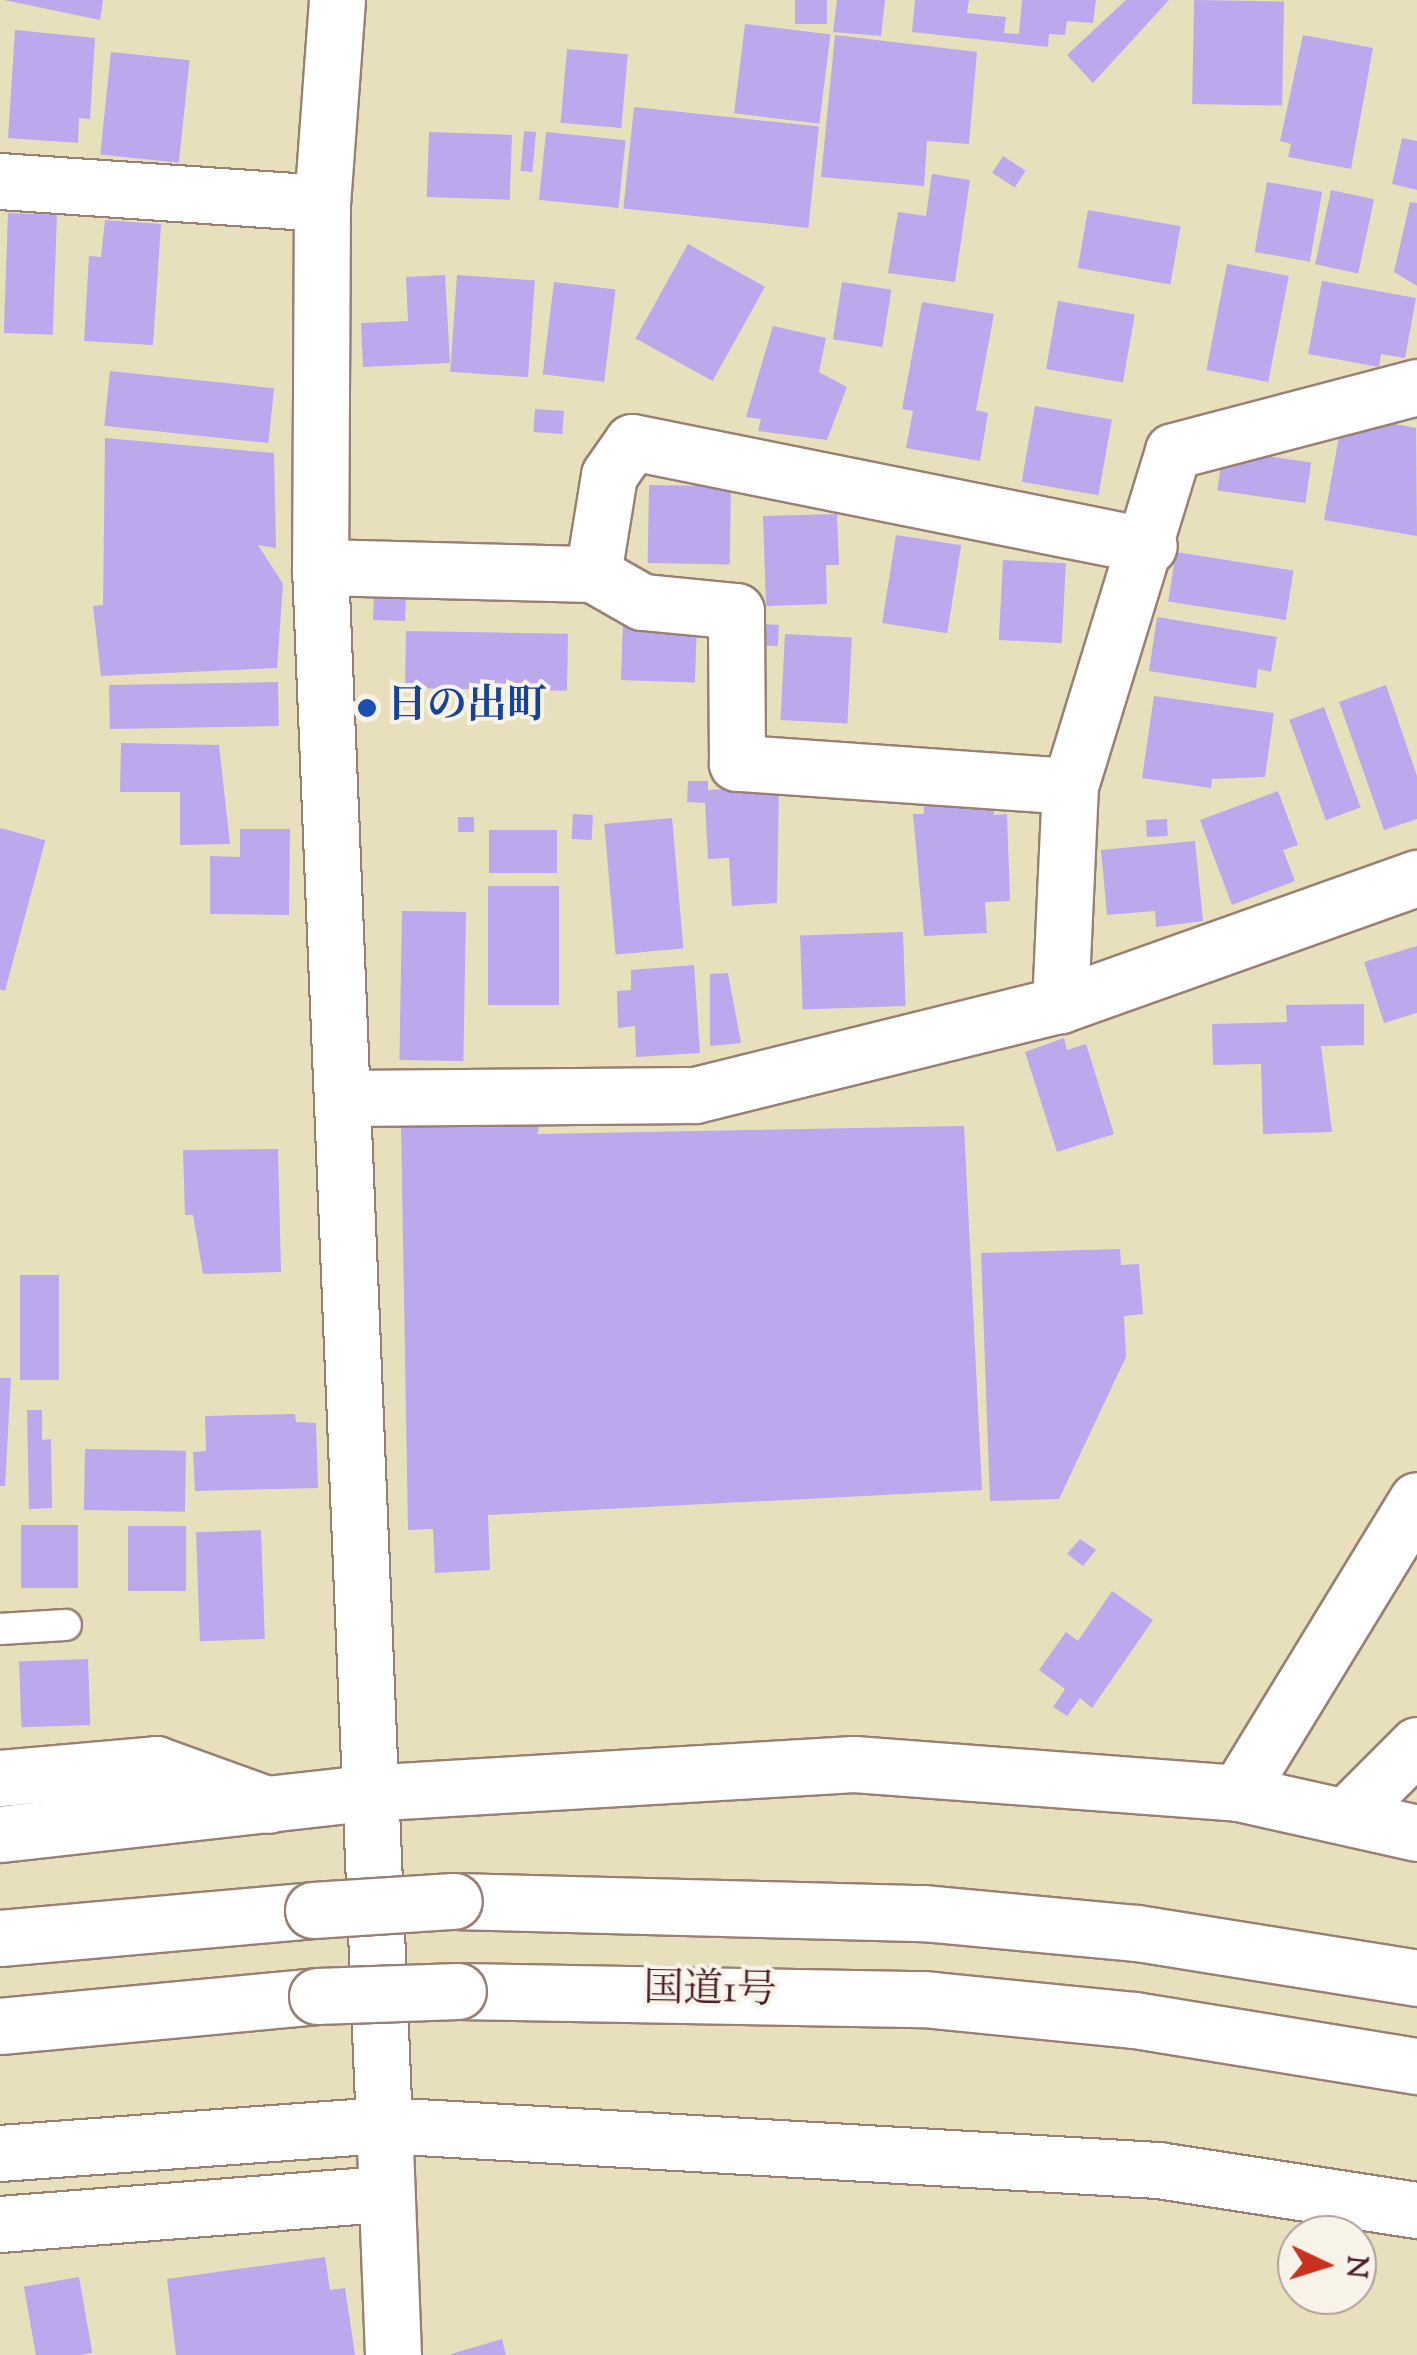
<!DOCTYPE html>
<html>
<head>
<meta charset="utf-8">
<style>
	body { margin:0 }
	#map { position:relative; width:1417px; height:2355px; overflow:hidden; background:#e8e0bd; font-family:"Sorts Mill Goudy","Noto Serif JP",serif }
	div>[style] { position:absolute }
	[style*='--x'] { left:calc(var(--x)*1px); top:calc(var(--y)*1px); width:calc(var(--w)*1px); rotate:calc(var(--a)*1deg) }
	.building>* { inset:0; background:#bba8ed; transform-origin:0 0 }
	.roads { filter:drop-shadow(2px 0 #998074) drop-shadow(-2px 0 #998074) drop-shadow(0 2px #998074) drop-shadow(0 -2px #998074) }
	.service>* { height:30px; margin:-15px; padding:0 15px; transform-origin:15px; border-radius:15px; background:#fff }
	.minor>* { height:55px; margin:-27.5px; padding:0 27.5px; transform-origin:27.5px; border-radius:27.5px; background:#fff }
	.tertiary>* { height:55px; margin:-27.5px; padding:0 27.5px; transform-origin:27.5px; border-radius:27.5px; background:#fff }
	.trunk>* { height:55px; margin:-27.5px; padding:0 27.5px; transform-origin:27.5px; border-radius:27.5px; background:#fff }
	.bridges { filter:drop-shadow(2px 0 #998074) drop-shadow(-2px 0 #998074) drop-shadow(0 2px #998074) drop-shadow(0 -2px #998074) }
	.trunk-bridge>* { height:55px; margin:-27.5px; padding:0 27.5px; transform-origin:27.5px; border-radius:27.5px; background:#fff }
	.dots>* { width:28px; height:28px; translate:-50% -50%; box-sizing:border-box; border:5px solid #f7f3e8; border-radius:50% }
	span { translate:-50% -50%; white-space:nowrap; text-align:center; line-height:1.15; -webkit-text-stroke:8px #f7f3e8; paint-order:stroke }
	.transit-label { font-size:40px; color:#164399; font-weight:700 }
	.left { translate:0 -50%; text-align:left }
	.street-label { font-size:40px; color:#4a1f2b }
	.north { position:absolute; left:1277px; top:2215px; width:100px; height:100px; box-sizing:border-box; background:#f7f3e8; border:2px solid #b29e9c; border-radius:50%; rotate:94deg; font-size:28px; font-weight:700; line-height:40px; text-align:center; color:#4a1f2b }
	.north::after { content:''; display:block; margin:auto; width:35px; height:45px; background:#c8321e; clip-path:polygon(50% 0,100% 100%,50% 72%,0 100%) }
</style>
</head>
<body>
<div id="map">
	<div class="building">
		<i style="clip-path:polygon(4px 0,103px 0,100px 20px)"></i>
		<i style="left:795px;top:0;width:32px;height:24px"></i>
		<i style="clip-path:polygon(837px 0,885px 0,881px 36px,833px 32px)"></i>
		<i style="clip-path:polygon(915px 0,969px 0,967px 13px,1006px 17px,1004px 33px,1019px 34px,1022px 0,1096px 0,1093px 23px,1067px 21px,1065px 35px,1049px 34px,1048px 47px,912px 32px)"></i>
		<i style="clip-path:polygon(1126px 0,1169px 0,1093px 83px,1067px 55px)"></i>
		<i style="left:1194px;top:0;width:90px;height:104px;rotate:1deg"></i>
		<i style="left:745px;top:24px;width:86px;height:90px;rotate:7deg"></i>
		<i style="clip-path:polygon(15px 30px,95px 38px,90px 119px,79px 118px,78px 143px,8px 138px)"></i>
		<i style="clip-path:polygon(835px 35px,977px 52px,969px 144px,927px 141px,924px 186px,821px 177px)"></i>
		<i style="clip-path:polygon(1303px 35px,1373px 48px,1351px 169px,1288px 157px,1291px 144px,1280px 141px)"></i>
		<i style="left:567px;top:49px;width:61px;height:74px;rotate:5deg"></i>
		<i style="left:111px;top:52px;width:79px;height:103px;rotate:6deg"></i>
		<i style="left:634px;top:107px;width:186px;height:102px;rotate:6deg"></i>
		<i style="left:524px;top:131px;width:12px;height:40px;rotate:5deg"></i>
		<i style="left:429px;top:132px;width:83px;height:65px;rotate:2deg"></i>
		<i style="left:546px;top:132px;width:80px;height:68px;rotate:6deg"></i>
		<i style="clip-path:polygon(1402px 138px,1417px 141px,1417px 190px,1392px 184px)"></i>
		<i style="left:1003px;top:156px;width:27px;height:20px;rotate:33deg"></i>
		<i style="clip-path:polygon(932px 174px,970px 180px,955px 282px,888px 273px,898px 212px,926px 216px)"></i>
		<i style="left:1267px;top:182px;width:56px;height:71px;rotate:10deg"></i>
		<i style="left:1331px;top:190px;width:44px;height:76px;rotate:12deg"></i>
		<i style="clip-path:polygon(1410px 202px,1417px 203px,1417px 286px,1394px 272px)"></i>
		<i style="left:1088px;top:210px;width:94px;height:59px;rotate:10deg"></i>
		<i style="left:8px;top:213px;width:49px;height:120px;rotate:2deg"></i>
		<i style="clip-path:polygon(105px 220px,161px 224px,153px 345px,84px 341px,89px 256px,101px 257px)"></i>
		<i style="left:688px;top:244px;width:88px;height:108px;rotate:29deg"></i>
		<i style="left:1227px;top:264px;width:63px;height:108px;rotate:11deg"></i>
		<i style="clip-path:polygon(445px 275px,450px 363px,363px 367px,361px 323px,408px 321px,406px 277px)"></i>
		<i style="left:457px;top:275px;width:78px;height:97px;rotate:4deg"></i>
		<i style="clip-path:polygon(1322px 281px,1416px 298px,1405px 358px,1381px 354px,1379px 367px,1308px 354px)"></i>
		<i style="left:554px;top:282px;width:62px;height:93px;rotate:7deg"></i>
		<i style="left:842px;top:282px;width:50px;height:58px;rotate:9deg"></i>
		<i style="left:1058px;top:301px;width:78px;height:69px;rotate:10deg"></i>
		<i style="clip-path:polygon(922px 302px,994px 314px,976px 410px,988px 413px,980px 461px,906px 448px,913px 411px,902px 409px)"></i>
		<i style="clip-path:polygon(773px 326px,826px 338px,819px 372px,847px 387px,827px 440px,758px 431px,761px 419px,746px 417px)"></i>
		<i style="left:110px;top:371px;width:165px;height:55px;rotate:6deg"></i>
		<i style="left:1035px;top:406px;width:78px;height:77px;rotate:10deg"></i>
		<i style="left:535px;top:409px;width:29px;height:23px;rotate:4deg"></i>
		<i style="clip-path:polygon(1343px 414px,1416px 428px,1417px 536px,1324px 520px)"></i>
		<i style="clip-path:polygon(105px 438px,274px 453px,276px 548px,258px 545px,283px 584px,277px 668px,101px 676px,93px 606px,103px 605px)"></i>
		<i style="left:1223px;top:450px;width:89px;height:41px;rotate:8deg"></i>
		<i style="left:649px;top:485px;width:82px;height:78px;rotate:1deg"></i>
		<i style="clip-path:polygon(837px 514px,839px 565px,826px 565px,827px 604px,766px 606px,763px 516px)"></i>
		<i style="left:896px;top:535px;width:66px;height:89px;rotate:9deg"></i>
		<i style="left:1176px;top:552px;width:119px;height:50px;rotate:9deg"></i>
		<i style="left:1003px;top:560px;width:63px;height:80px;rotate:3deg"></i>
		<i style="left:374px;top:591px;width:32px;height:29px;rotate:2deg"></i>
		<i style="clip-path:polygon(1157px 617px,1277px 637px,1271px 672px,1258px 669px,1256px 688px,1149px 671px)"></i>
		<i style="left:623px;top:621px;width:74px;height:59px;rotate:2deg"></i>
		<i style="left:760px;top:624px;width:19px;height:21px;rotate:3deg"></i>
		<i style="left:406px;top:631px;width:162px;height:57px;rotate:1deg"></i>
		<i style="left:785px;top:634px;width:67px;height:86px;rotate:3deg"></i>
		<i style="left:278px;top:682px;width:44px;height:169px;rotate:89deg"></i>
		<i style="clip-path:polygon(1386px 685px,1417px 776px,1417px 819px,1384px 830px,1339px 702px)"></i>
		<i style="clip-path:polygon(1154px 696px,1274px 713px,1265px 777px,1212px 779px,1211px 788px,1142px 778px)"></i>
		<i style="left:1324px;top:707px;width:107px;height:37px;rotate:70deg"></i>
		<i style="clip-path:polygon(121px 743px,219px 745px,230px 844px,180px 845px,180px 792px,120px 792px)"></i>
		<i style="clip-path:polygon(688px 781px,708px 781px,708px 790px,779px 786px,777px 903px,732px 906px,729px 858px,708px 859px,705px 803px,687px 802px)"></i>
		<i style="clip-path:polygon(1278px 791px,1298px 845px,1283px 850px,1295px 881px,1232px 905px,1200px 820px)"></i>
		<i style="clip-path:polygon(993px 797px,994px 815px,1007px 814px,1010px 901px,985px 902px,987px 933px,924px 936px,913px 814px,924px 814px,923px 800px)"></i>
		<i style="left:573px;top:814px;width:20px;height:25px;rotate:3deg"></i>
		<i style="left:474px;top:817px;width:15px;height:16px;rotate:90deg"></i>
		<i style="left:672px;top:818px;width:131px;height:68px;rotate:85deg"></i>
		<i style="left:1167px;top:819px;width:17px;height:21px;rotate:87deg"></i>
		<i style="left:0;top:828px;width:47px;height:156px;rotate:15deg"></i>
		<i style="clip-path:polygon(240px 829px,290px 829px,289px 915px,210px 914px,210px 856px,240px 857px)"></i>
		<i style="left:489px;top:830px;width:68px;height:43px"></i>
		<i style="clip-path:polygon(1195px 841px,1203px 921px,1156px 927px,1155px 911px,1107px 915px,1101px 850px)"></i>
		<i style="left:488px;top:886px;width:71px;height:119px"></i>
		<i style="left:402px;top:911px;width:64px;height:149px;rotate:1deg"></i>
		<i style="left:903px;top:932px;width:74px;height:103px;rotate:88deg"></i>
		<i style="clip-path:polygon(1417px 946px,1417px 1013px,1384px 1023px,1364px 962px)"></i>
		<i style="clip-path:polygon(694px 965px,700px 1053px,636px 1057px,635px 1026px,618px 1028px,617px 991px,631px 990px,631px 970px)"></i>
		<i style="clip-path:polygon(728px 973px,741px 1043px,710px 1046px,710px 974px)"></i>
		<i style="clip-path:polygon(1364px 1004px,1364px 1045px,1321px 1046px,1332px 1132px,1263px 1134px,1261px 1064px,1213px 1065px,1212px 1024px,1287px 1022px,1286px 1005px)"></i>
		<i style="clip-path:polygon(1064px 1038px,1067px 1050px,1086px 1044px,1114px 1134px,1057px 1152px,1025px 1052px)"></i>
		<i style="clip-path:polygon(539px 1121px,538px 1134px,964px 1126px,982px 1490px,488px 1515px,490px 1570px,435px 1573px,433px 1529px,408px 1530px,401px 1126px)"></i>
		<i style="clip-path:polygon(278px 1149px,281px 1272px,203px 1274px,193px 1215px,185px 1215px,183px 1150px)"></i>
		<i style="clip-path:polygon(1120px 1249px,1121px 1265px,1139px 1264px,1143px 1314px,1124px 1316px,1126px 1357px,1059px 1499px,990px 1501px,981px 1253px)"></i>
		<i style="left:20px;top:1275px;width:39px;height:105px"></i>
		<i style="clip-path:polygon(0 1378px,11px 1378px,5px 1486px,0 1486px)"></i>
		<i style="clip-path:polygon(27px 1410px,42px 1410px,42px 1440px,51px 1439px,52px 1508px,29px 1509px)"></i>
		<i style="clip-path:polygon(295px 1414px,296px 1422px,316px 1423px,318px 1488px,195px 1491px,193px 1452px,206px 1451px,205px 1416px)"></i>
		<i style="left:85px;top:1449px;width:101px;height:61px;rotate:1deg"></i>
		<i style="left:21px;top:1525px;width:57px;height:63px"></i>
		<i style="left:128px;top:1526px;width:58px;height:65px"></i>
		<i style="left:261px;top:1530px;width:109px;height:65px;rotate:88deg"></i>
		<i style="clip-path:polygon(1080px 1539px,1096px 1550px,1083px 1566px,1067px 1554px)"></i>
		<i style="clip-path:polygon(1112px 1591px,1153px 1620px,1092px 1708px,1080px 1698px,1067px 1716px,1053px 1707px,1065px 1689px,1039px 1670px,1066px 1632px,1078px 1641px)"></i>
		<i style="left:88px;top:1659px;width:66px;height:69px;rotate:88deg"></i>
		<i style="clip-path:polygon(325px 2257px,330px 2290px,345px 2288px,355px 2355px,176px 2355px,167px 2279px)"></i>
		<i style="left:79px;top:2277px;width:77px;height:56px;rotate:80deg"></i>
		<i style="clip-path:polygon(502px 2339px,506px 2355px,451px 2355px,451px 2354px)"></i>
	</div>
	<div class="roads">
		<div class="service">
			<i style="--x:0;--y:1629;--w:66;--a:-3.5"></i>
		</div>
		<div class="minor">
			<i style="--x:0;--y:181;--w:323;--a:3.9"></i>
			<i style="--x:320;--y:567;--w:273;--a:1.5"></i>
			<i style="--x:1070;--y:786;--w:334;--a:-176"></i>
			<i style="--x:737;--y:763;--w:152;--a:-90.4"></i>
			<i style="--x:736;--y:611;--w:94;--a:-174.5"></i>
			<i style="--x:642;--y:602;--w:56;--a:-150.3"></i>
			<i style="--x:593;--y:574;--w:100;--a:-80.8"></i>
			<i style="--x:609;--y:475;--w:40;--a:-55.1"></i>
			<i style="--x:632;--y:442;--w:527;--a:11.37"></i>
			<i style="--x:345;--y:1098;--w:350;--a:-0.5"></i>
			<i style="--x:695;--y:1095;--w:376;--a:-13.9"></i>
			<i style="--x:1060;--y:1005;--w:219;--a:-87.4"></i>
			<i style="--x:1070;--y:786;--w:350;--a:-72.9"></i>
			<i style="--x:1173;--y:451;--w:252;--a:-14.7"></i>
			<i style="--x:0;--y:1778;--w:157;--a:-5.1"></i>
			<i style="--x:156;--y:1764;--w:120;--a:19.9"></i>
			<i style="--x:365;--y:1793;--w:490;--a:-3.4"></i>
			<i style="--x:854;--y:1764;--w:385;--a:4.3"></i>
			<i style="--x:1238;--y:1793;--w:183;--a:12.6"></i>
			<i style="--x:1238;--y:1793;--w:343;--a:-58.6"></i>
			<i style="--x:1347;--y:1815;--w:99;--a:-45"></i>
			<i style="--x:0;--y:2224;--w:385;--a:-4.5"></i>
			<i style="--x:393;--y:2355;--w:230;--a:-92.2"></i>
			<i style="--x:384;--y:2125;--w:775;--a:3.33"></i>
			<i style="--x:1158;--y:2170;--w:262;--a:8.8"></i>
		</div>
		<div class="tertiary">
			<i style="--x:337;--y:0;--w:204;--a:94.2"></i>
			<i style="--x:322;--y:203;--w:364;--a:90.3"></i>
			<i style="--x:320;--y:567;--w:1559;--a:87.65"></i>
			<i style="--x:1060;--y:1005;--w:379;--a:-19.6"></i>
		</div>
		<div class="trunk">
			<i style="--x:0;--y:1834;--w:367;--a:-6.4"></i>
			<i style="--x:454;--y:1901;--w:470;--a:1.5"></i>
			<i style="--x:924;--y:1913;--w:214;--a:5.4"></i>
			<i style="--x:1137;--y:1933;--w:284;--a:9.1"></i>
			<i style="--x:0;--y:1938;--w:314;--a:-5.1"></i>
			<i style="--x:458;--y:1991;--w:466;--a:1"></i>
			<i style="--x:924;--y:1999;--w:212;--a:5.7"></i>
			<i style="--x:1135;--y:2020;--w:286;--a:9.3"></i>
			<i style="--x:0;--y:2026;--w:318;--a:-5.4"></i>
			<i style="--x:0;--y:2153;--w:385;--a:-4.2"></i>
		</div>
	</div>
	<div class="bridges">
		<div class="trunk-bridge">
			<i style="--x:313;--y:1910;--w:141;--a:-3.7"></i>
			<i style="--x:317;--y:1996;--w:141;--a:-2"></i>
		</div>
	</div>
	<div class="dots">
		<i style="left:367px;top:708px;background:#1a4fb4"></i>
	</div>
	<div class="transit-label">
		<span class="left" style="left:387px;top:708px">日の出町</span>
	</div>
	<div class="street-label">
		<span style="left:710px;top:1992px;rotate:1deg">国道1号</span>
	</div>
	<div class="north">N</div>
</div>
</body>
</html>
